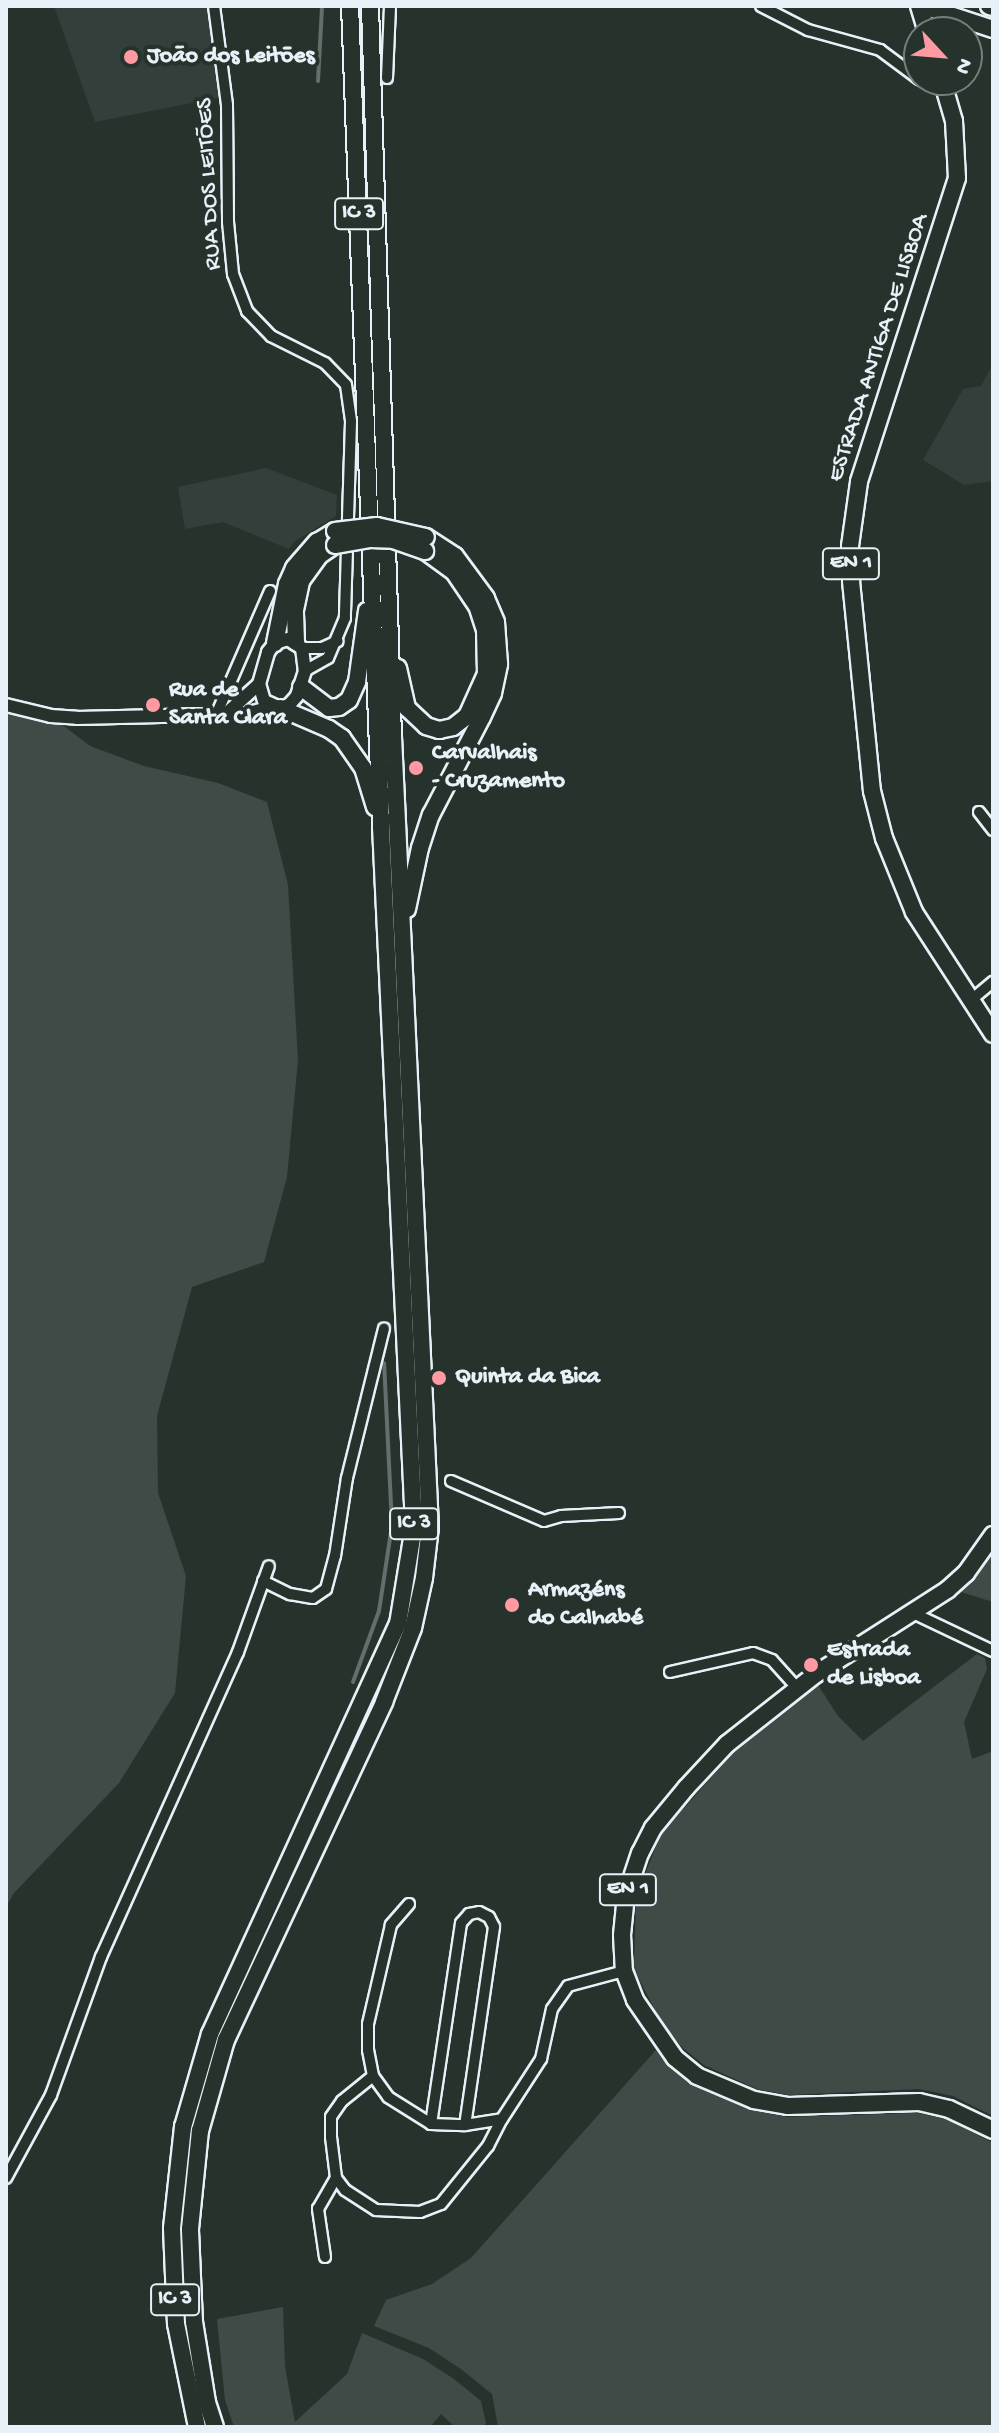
<!DOCTYPE html>
<html>
<head>
<meta charset="utf-8">
<style>
	body { margin:0 }
	#map { position:relative; width:999px; height:2433px; overflow:hidden; background:#26332d; font-family:"Gochi Hand",sans-serif }
	div>[style] { position:absolute }
	[style*='--x'] { left:calc(var(--x)*1px); top:calc(var(--y)*1px); width:calc(var(--w)*1px); rotate:calc(var(--a)*1deg) }
	.built>* { inset:0; background:#333f3a }
	.green>* { inset:0; background:#3e4b47 }
	.stream>* { height:4px; margin:-2px; padding:0 2px; transform-origin:2px; border-radius:2px; background:#636f6d }
	.roads { filter:drop-shadow(2px 0 #e8f1f8) drop-shadow(-2px 0 #e8f1f8) drop-shadow(0 2px #e8f1f8) drop-shadow(0 -2px #e8f1f8) }
	.minor>* { height:10px; margin:-5px; padding:0 5px; transform-origin:5px; border-radius:5px; background:#26332d }
	.tertiary>* { height:12px; margin:-6px; padding:0 6px; transform-origin:6px; border-radius:6px; background:#26332d }
	.primary>* { height:16px; margin:-8px; padding:0 8px; transform-origin:8px; border-radius:8px; background:#26332d }
	.trunk>* { height:16px; margin:-8px; padding:0 8px; transform-origin:8px; border-radius:8px; background:#26332d }
	.bridges { filter:drop-shadow(2px 0 #e8f1f8) drop-shadow(-2px 0 #e8f1f8) drop-shadow(0 2px #e8f1f8) drop-shadow(0 -2px #e8f1f8) }
	.trunk-bridge>* { height:16px; margin:-8px; padding:0 8px; transform-origin:8px; border-radius:8px; background:#26332d }
	.dots>* { width:22px; height:22px; translate:-50% -50%; box-sizing:border-box; border:4px solid #26332d; border-radius:50% }
	span { translate:-50% -50%; white-space:nowrap; text-align:center; line-height:1.15; -webkit-text-stroke:8px #26332d; paint-order:stroke }
	.shield-label span { padding:2px 6px; background:#26332d; border:2px solid; border-radius:6px; -webkit-text-stroke-width:0 }
	.shield-label { font-size:22px; color:#e8f1f8; font-weight:700 }
	.poi-label { font-size:24px; color:#e8f1f8; font-weight:700 }
	.left { translate:0 -50%; text-align:left }
	.street-label { font-size:24px; color:#e8f1f8 }
	.frame { position:absolute; inset:0; border:8px solid #e8f1f8; pointer-events:none }
	.north { position:absolute; left:903px; top:16px; width:80px; height:80px; box-sizing:border-box; background:#26332d; border:2px solid #747f7e; border-radius:50%; rotate:116deg; font-size:22px; font-weight:700; line-height:32px; text-align:center; color:#e8f1f8 }
	.north::after { content:''; display:block; margin:auto; width:28px; height:36px; background:#ff9aa2; clip-path:polygon(50% 0,100% 100%,50% 72%,0 100%) }
</style>
</head>
<body>
<div id="map">
	<div class="built">
		<i style="clip-path:polygon(54px 6px,210px 6px,222px 97px,95px 122px)"></i>
		<i style="clip-path:polygon(993px 364px,993px 481px,964px 485px,923px 460px,963px 389px,981px 386px)"></i>
		<i style="clip-path:polygon(266px 468px,337px 495px,336px 516px,295px 541px,289px 549px,223px 522px,185px 529px,178px 487px)"></i>
	</div>
	<div class="green">
		<i style="clip-path:polygon(6px 705px,51px 716px,90px 746px,144px 766px,218px 783px,267px 802px,288px 885px,298px 1060px,287px 1177px,264px 1262px,192px 1287px,157px 1416px,158px 1493px,186px 1576px,175px 1693px,119px 1783px,14px 1893px,6px 1907px)"></i>
		<i style="clip-path:polygon(993px 1550px,993px 1602px,961px 1592px,971px 1580px)"></i>
		<i style="clip-path:polygon(977px 1654px,985px 1658px,987px 1669px,964px 1722px,972px 1759px,993px 1751px,993px 2116px,953px 2096px,919px 2089px,789px 2095px,757px 2089px,704px 2065px,683px 2048px,662px 2024px,634px 1969px,636px 1897px,661px 1834px,734px 1752px,818px 1685px,838px 1716px,863px 1741px)"></i>
		<i style="clip-path:polygon(656px 2050px,667px 2066px,691px 2085px,751px 2110px,787px 2117px,917px 2113px,946px 2119px,993px 2143px,993px 2427px,498px 2427px,492px 2394px,461px 2369px,429px 2348px,374px 2326px,386px 2300px,432px 2284px,471px 2258px)"></i>
		<i style="clip-path:polygon(283px 2307px,285px 2367px,295px 2422px,347px 2374px,362px 2333px,423px 2359px,454px 2379px,481px 2401px,486px 2423px,483px 2427px,455px 2427px,441px 2414px,430px 2427px,234px 2427px,225px 2400px,217px 2319px)"></i>
	</div>
	<div class="stream">
		<i style="--x:318;--y:81;--w:75;--a:-86.9"></i>
		<i style="--x:353;--y:1682;--w:76;--a:-69.9"></i>
		<i style="--x:379;--y:1611;--w:87;--a:-81.4"></i>
		<i style="--x:392;--y:1525;--w:162;--a:-92.8"></i>
	</div>
	<div class="roads">
		<div class="minor">
			<i style="--x:214;--y:6;--w:100;--a:82.5"></i>
			<i style="--x:227;--y:105;--w:117;--a:89.5"></i>
			<i style="--x:228;--y:222;--w:52;--a:84.5"></i>
			<i style="--x:233;--y:274;--w:40;--a:69"></i>
			<i style="--x:247;--y:311;--w:35;--a:46"></i>
			<i style="--x:271;--y:336;--w:60;--a:26.6"></i>
			<i style="--x:325;--y:363;--w:30;--a:46"></i>
			<i style="--x:346;--y:385;--w:37;--a:82"></i>
			<i style="--x:351;--y:422;--w:196;--a:91.8"></i>
			<i style="--x:345;--y:618;--w:43;--a:113"></i>
			<i style="--x:328;--y:658;--w:26;--a:151"></i>
			<i style="--x:761;--y:6;--w:53;--a:27.1"></i>
			<i style="--x:808;--y:30;--w:75;--a:15.5"></i>
			<i style="--x:880;--y:50;--w:49;--a:36.6"></i>
			<i style="--x:387;--y:78;--w:72;--a:-87.6"></i>
			<i style="--x:921;--y:80;--w:26;--a:21"></i>
			<i style="--x:302;--y:648;--w:20;--a:0"></i>
			<i style="--x:322;--y:648;--w:17;--a:-24"></i>
			<i style="--x:217;--y:713;--w:133;--a:-66.5"></i>
			<i style="--x:979;--y:812;--w:23;--a:52"></i>
			<i style="--x:970;--y:1001;--w:30;--a:-40"></i>
			<i style="--x:451;--y:1481;--w:101;--a:23.3"></i>
			<i style="--x:544;--y:1521;--w:18;--a:-16"></i>
			<i style="--x:561;--y:1516;--w:58;--a:-3"></i>
			<i style="--x:263;--y:1581;--w:30;--a:26"></i>
			<i style="--x:290;--y:1594;--w:23;--a:10"></i>
			<i style="--x:313;--y:1598;--w:16;--a:-35"></i>
			<i style="--x:326;--y:1589;--w:34;--a:-75"></i>
			<i style="--x:335;--y:1556;--w:79;--a:-81.3"></i>
			<i style="--x:347;--y:1478;--w:154;--a:-76.1"></i>
			<i style="--x:913;--y:1613;--w:89;--a:25.4"></i>
			<i style="--x:670;--y:1672;--w:85;--a:-12.9"></i>
			<i style="--x:753;--y:1653;--w:20;--a:20"></i>
			<i style="--x:772;--y:1660;--w:39;--a:48"></i>
			<i style="--x:409;--y:1904;--w:28;--a:131"></i>
			<i style="--x:391;--y:1925;--w:102;--a:103.1"></i>
			<i style="--x:368;--y:2024;--w:26;--a:90"></i>
			<i style="--x:368;--y:2050;--w:26;--a:79"></i>
			<i style="--x:373;--y:2076;--w:26;--a:54"></i>
			<i style="--x:388;--y:2097;--w:51;--a:32.1"></i>
			<i style="--x:431;--y:2124;--w:34;--a:2"></i>
			<i style="--x:465;--y:2125;--w:37;--a:-9"></i>
			<i style="--x:502;--y:2119;--w:72;--a:-57"></i>
			<i style="--x:541;--y:2059;--w:51;--a:-77.6"></i>
			<i style="--x:552;--y:2009;--w:28;--a:-55"></i>
			<i style="--x:568;--y:1986;--w:58;--a:-15"></i>
			<i style="--x:373;--y:2076;--w:40;--a:141"></i>
			<i style="--x:342;--y:2101;--w:19;--a:125"></i>
			<i style="--x:331;--y:2117;--w:20;--a:90"></i>
			<i style="--x:331;--y:2137;--w:41;--a:83"></i>
			<i style="--x:336;--y:2178;--w:15;--a:53"></i>
			<i style="--x:345;--y:2190;--w:37;--a:33"></i>
			<i style="--x:376;--y:2210;--w:44;--a:2.6"></i>
			<i style="--x:420;--y:2212;--w:22;--a:-21"></i>
			<i style="--x:441;--y:2204;--w:75;--a:-51"></i>
			<i style="--x:488;--y:2146;--w:30;--a:-63"></i>
			<i style="--x:431;--y:2124;--w:203;--a:-81.5"></i>
			<i style="--x:461;--y:1923;--w:12;--a:-48"></i>
			<i style="--x:469;--y:1914;--w:10;--a:-11"></i>
			<i style="--x:479;--y:1912;--w:11;--a:27"></i>
			<i style="--x:489;--y:1917;--w:11;--a:63"></i>
			<i style="--x:494;--y:1927;--w:200;--a:98.3"></i>
			<i style="--x:6;--y:2178;--w:94;--a:-61.5"></i>
			<i style="--x:51;--y:2095;--w:147;--a:-70.1"></i>
			<i style="--x:101;--y:1957;--w:334;--a:-65.8"></i>
			<i style="--x:238;--y:1652;--w:91;--a:-70.2"></i>
			<i style="--x:325;--y:2257;--w:49;--a:-98.3"></i>
			<i style="--x:318;--y:2209;--w:36;--a:-60"></i>
		</div>
		<div class="tertiary">
			<i style="--x:288;--y:639;--w:17;--a:33"></i>
			<i style="--x:302;--y:648;--w:23;--a:83"></i>
			<i style="--x:305;--y:671;--w:26;--a:108"></i>
			<i style="--x:297;--y:696;--w:12;--a:132"></i>
			<i style="--x:289;--y:705;--w:9;--a:162"></i>
			<i style="--x:280;--y:708;--w:17;--a:-156"></i>
			<i style="--x:264;--y:701;--w:18;--a:-106"></i>
			<i style="--x:259;--y:684;--w:33;--a:-74"></i>
			<i style="--x:268;--y:652;--w:11;--a:-52"></i>
			<i style="--x:275;--y:643;--w:14;--a:-17"></i>
			<i style="--x:6;--y:705;--w:46;--a:13.7"></i>
			<i style="--x:51;--y:716;--w:26;--a:4"></i>
			<i style="--x:77;--y:718;--w:168;--a:-1.4"></i>
			<i style="--x:245;--y:714;--w:28;--a:-15"></i>
			<i style="--x:227;--y:713;--w:43;--a:-42.2"></i>
		</div>
		<div class="primary">
			<i style="--x:919;--y:6;--w:27;--a:73"></i>
			<i style="--x:942;--y:80;--w:43;--a:73.7"></i>
			<i style="--x:954;--y:121;--w:57;--a:87"></i>
			<i style="--x:957;--y:178;--w:319;--a:107.9"></i>
			<i style="--x:859;--y:482;--w:65;--a:98"></i>
			<i style="--x:850;--y:546;--w:35;--a:88"></i>
			<i style="--x:851;--y:581;--w:211;--a:84.3"></i>
			<i style="--x:872;--y:791;--w:49;--a:75.7"></i>
			<i style="--x:884;--y:838;--w:80;--a:67.9"></i>
			<i style="--x:914;--y:912;--w:145;--a:57.1"></i>
			<i style="--x:993;--y:1535;--w:47;--a:125.4"></i>
			<i style="--x:966;--y:1573;--w:25;--a:138"></i>
			<i style="--x:947;--y:1590;--w:156;--a:147.3"></i>
			<i style="--x:816;--y:1674;--w:113;--a:141.8"></i>
			<i style="--x:727;--y:1744;--w:60;--a:133"></i>
			<i style="--x:686;--y:1788;--w:52;--a:129.5"></i>
			<i style="--x:653;--y:1828;--w:28;--a:117"></i>
			<i style="--x:640;--y:1853;--w:44;--a:108.4"></i>
			<i style="--x:626;--y:1895;--w:40;--a:95.7"></i>
			<i style="--x:622;--y:1935;--w:36;--a:87"></i>
			<i style="--x:624;--y:1971;--w:31;--a:69"></i>
			<i style="--x:635;--y:2000;--w:70;--a:55.4"></i>
			<i style="--x:675;--y:2058;--w:28;--a:39"></i>
			<i style="--x:697;--y:2076;--w:62;--a:22.8"></i>
			<i style="--x:754;--y:2100;--w:35;--a:10"></i>
			<i style="--x:788;--y:2106;--w:131;--a:-1.7"></i>
			<i style="--x:919;--y:2102;--w:31;--a:13"></i>
			<i style="--x:949;--y:2109;--w:49;--a:25.5"></i>
		</div>
		<div class="trunk">
			<i style="--x:923;--y:6;--w:74;--a:18.2"></i>
			<i style="--x:989;--y:6;--w:4;--a:14"></i>
			<i style="--x:296;--y:642;--w:32;--a:-92"></i>
			<i style="--x:295;--y:610;--w:30;--a:-78"></i>
			<i style="--x:301;--y:581;--w:32;--a:-54"></i>
			<i style="--x:320;--y:555;--w:18;--a:-34"></i>
			<i style="--x:275;--y:643;--w:60;--a:-78.5"></i>
			<i style="--x:287;--y:584;--w:17;--a:-66"></i>
			<i style="--x:294;--y:568;--w:35;--a:-49"></i>
			<i style="--x:317;--y:542;--w:21;--a:-31"></i>
			<i style="--x:398;--y:668;--w:41;--a:77.3"></i>
			<i style="--x:407;--y:708;--w:26;--a:43"></i>
			<i style="--x:426;--y:726;--w:14;--a:17"></i>
			<i style="--x:439;--y:730;--w:14;--a:-12"></i>
			<i style="--x:453;--y:727;--w:18;--a:-38"></i>
			<i style="--x:467;--y:716;--w:46;--a:-65.7"></i>
			<i style="--x:486;--y:674;--w:44;--a:-91.3"></i>
			<i style="--x:485;--y:630;--w:25;--a:-108"></i>
			<i style="--x:477;--y:606;--w:41;--a:-124.1"></i>
			<i style="--x:454;--y:572;--w:36;--a:-144"></i>
			<i style="--x:301;--y:687;--w:35;--a:37"></i>
			<i style="--x:329;--y:708;--w:10;--a:-6"></i>
			<i style="--x:339;--y:707;--w:12;--a:-35"></i>
			<i style="--x:349;--y:700;--w:20;--a:-66"></i>
			<i style="--x:357;--y:682;--w:72;--a:-82"></i>
			<i style="--x:280;--y:708;--w:53;--a:23.2"></i>
			<i style="--x:329;--y:729;--w:16;--a:35"></i>
			<i style="--x:342;--y:738;--w:37;--a:55"></i>
			<i style="--x:363;--y:768;--w:41;--a:72.9"></i>
			<i style="--x:407;--y:909;--w:62;--a:-78"></i>
			<i style="--x:420;--y:848;--w:35;--a:-72"></i>
			<i style="--x:431;--y:815;--w:110;--a:-62.5"></i>
			<i style="--x:482;--y:717;--w:26;--a:-65"></i>
			<i style="--x:493;--y:693;--w:30;--a:-78"></i>
			<i style="--x:499;--y:664;--w:42;--a:-94.1"></i>
			<i style="--x:496;--y:622;--w:26;--a:-113"></i>
			<i style="--x:486;--y:598;--w:52;--a:-126.4"></i>
			<i style="--x:455;--y:556;--w:35;--a:-147"></i>
			<i style="--x:197;--y:2427;--w:105;--a:-101.5"></i>
			<i style="--x:176;--y:2324;--w:96;--a:-92.4"></i>
			<i style="--x:172;--y:2228;--w:102;--a:-83.8"></i>
			<i style="--x:183;--y:2127;--w:97;--a:-73.8"></i>
			<i style="--x:210;--y:2034;--w:451;--a:-65.4"></i>
			<i style="--x:398;--y:1624;--w:99;--a:-80.7"></i>
			<i style="--x:414;--y:1526;--w:700;--a:-92.7"></i>
			<i style="--x:381;--y:827;--w:822;--a:-92.16"></i>
			<i style="--x:215;--y:2427;--w:26;--a:-108"></i>
			<i style="--x:207;--y:2402;--w:81;--a:-99.2"></i>
			<i style="--x:194;--y:2322;--w:93;--a:-92.5"></i>
			<i style="--x:190;--y:2229;--w:99;--a:-84.2"></i>
			<i style="--x:200;--y:2131;--w:95;--a:-74.1"></i>
			<i style="--x:226;--y:2040;--w:373;--a:-64.9"></i>
			<i style="--x:384;--y:1702;--w:79;--a:-68.6"></i>
			<i style="--x:413;--y:1628;--w:51;--a:-77.6"></i>
			<i style="--x:424;--y:1578;--w:51;--a:-83.3"></i>
			<i style="--x:430;--y:1527;--w:790;--a:-92.68"></i>
			<i style="--x:393;--y:738;--w:732;--a:-91.8"></i>
		</div>
	</div>
	<div class="bridges">
		<div class="trunk-bridge">
			<i style="--x:335;--y:531;--w:42;--a:-6.8"></i>
			<i style="--x:377;--y:526;--w:50;--a:12.7"></i>
			<i style="--x:335;--y:545;--w:36;--a:-10"></i>
			<i style="--x:370;--y:539;--w:23;--a:2"></i>
			<i style="--x:393;--y:540;--w:34;--a:19"></i>
		</div>
	</div>
	<div class="dots">
		<i style="left:131px;top:57px;background:#ff9aa2"></i>
		<i style="left:153px;top:705px;background:#ff9aa2"></i>
		<i style="left:416px;top:768px;background:#ff9aa2"></i>
		<i style="left:439px;top:1378px;background:#ff9aa2"></i>
		<i style="left:512px;top:1605px;background:#ff9aa2"></i>
		<i style="left:811px;top:1665px;background:#ff9aa2"></i>
	</div>
	<div class="shield-label">
		<span style="left:359px;top:214px">IC 3</span>
		<span style="left:851px;top:564px">EN 1</span>
		<span style="left:414px;top:1524px">IC 3</span>
		<span style="left:628px;top:1890px">EN 1</span>
		<span style="left:175px;top:2300px">IC 3</span>
	</div>
	<div class="poi-label">
		<span class="left" style="left:147px;top:57px">João dos Leitões</span>
		<span class="left" style="left:169px;top:705px">Rua de<br>Santa Clara</span>
		<span class="left" style="left:432px;top:768px">Carvalhais<br>- Cruzamento</span>
		<span class="left" style="left:455px;top:1378px">Quinta da Bica</span>
		<span class="left" style="left:528px;top:1605px">Armazéns<br>do Calhabé</span>
		<span class="left" style="left:827px;top:1665px">Estrada<br>de Lisboa</span>
	</div>
	<div class="street-label">
		<span style="left:210px;top:184px;rotate:-93deg">RUA DOS LEITÕES</span>
		<span style="left:879px;top:348px;rotate:-72deg">ESTRADA ANTIGA DE LISBOA</span>
	</div>
	<div class="frame"></div>
	<div class="north">N</div>
</div>
</body>
</html>
